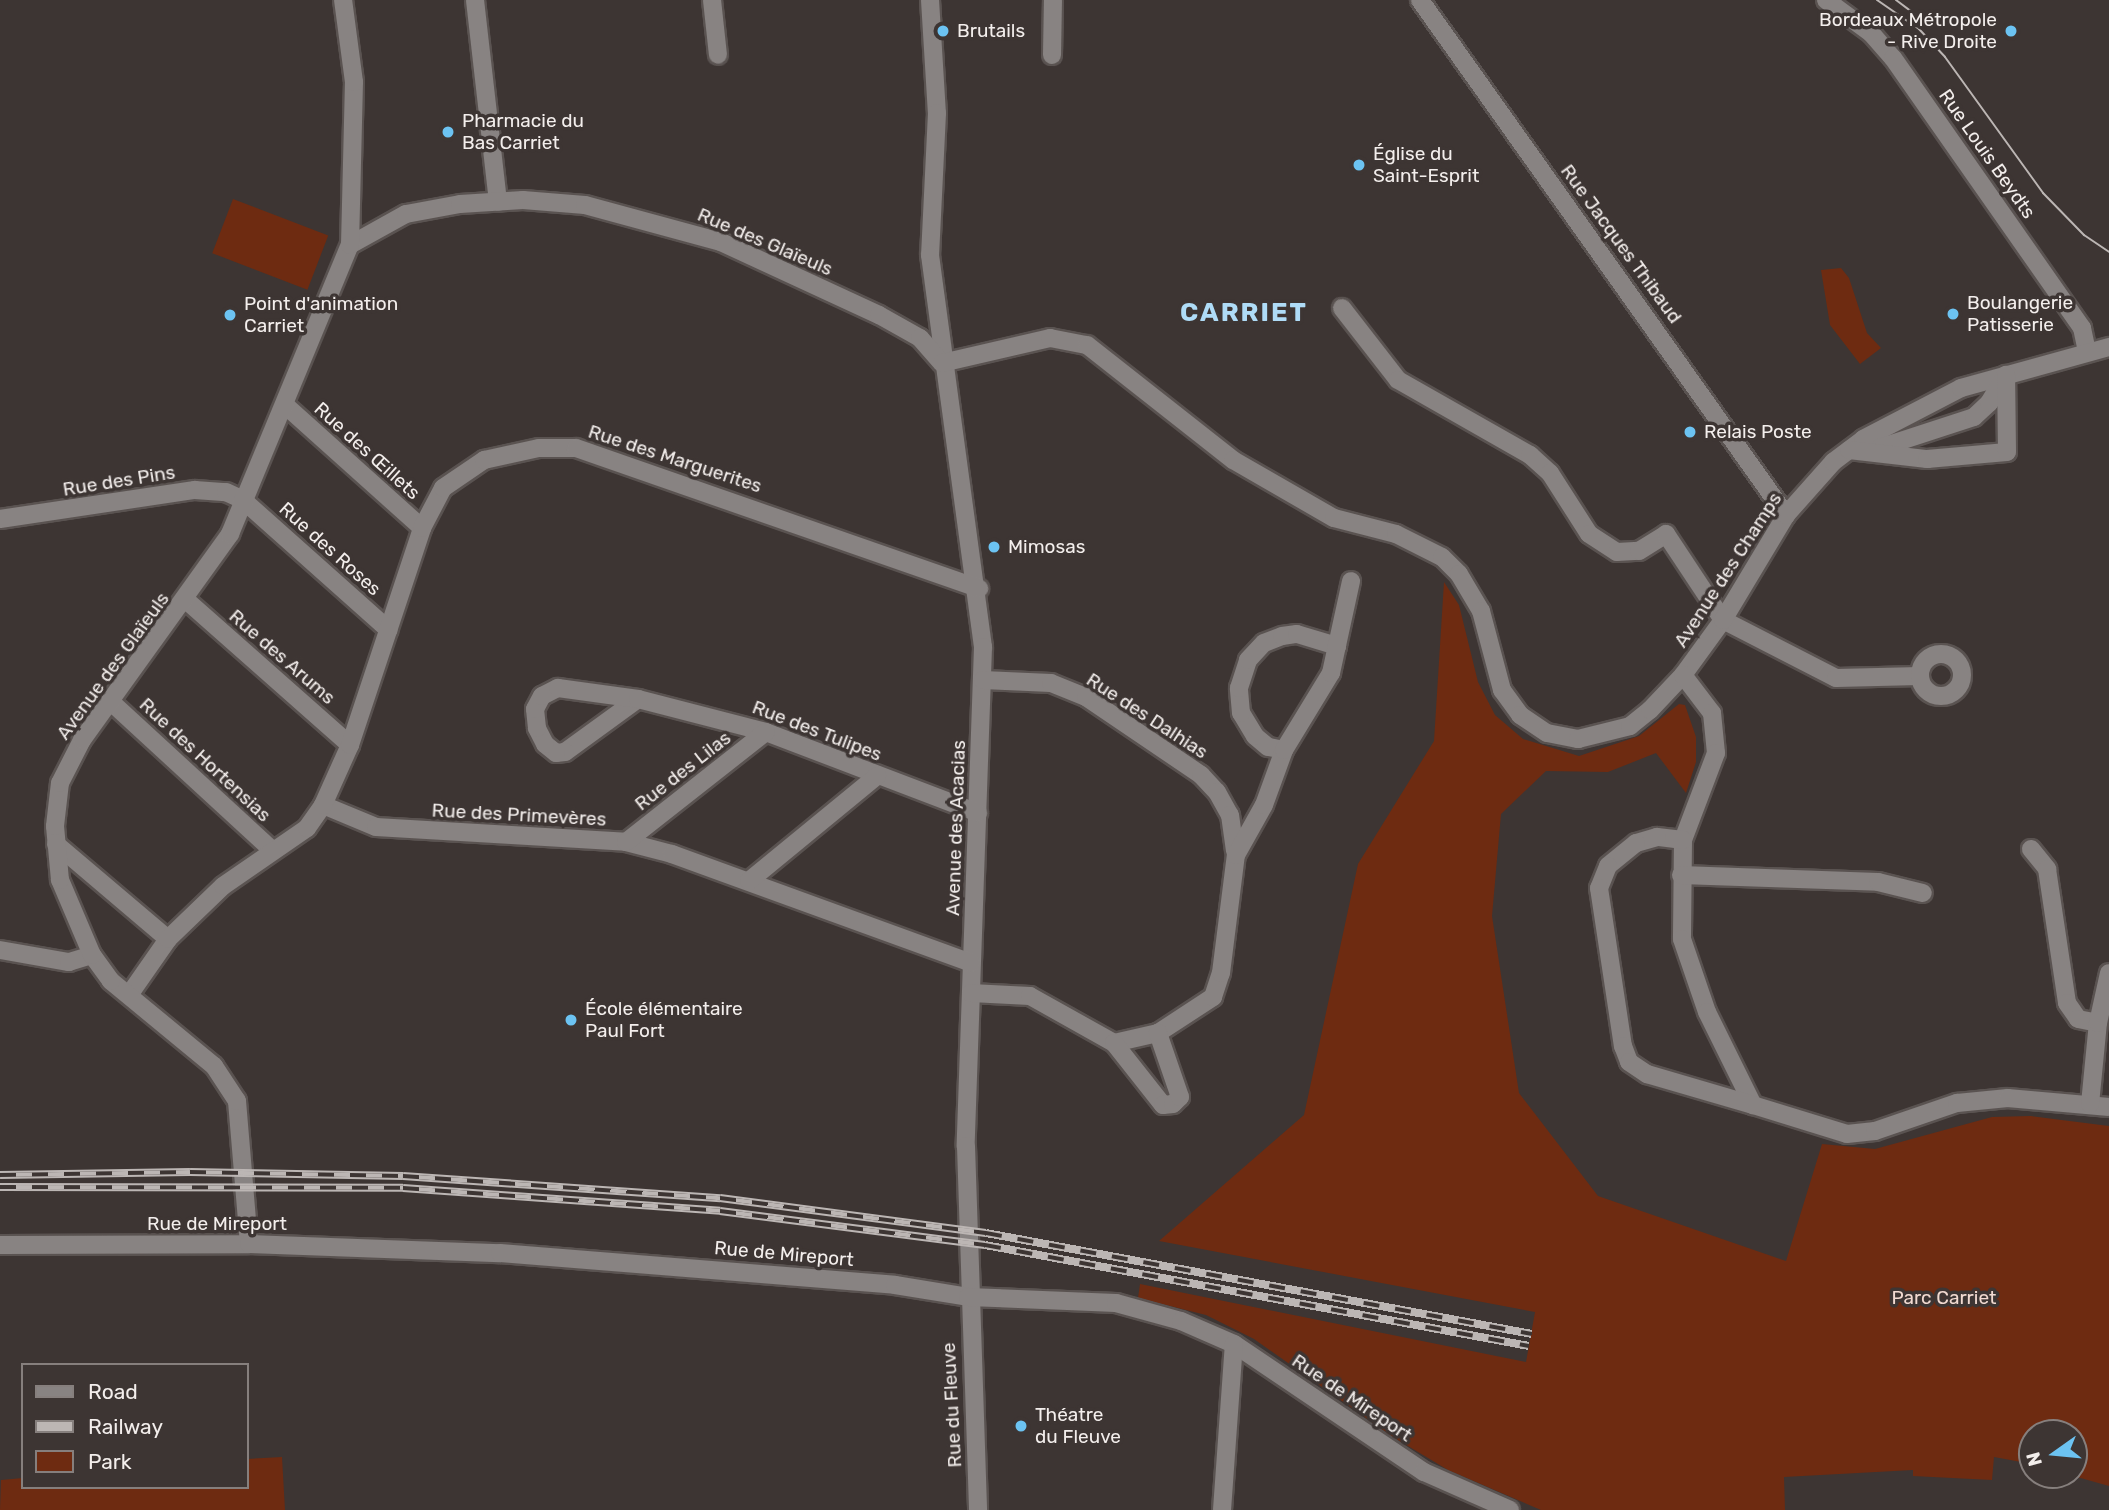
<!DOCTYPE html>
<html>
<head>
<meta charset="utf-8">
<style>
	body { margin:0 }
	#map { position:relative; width:2109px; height:1510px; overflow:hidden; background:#3d3533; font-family:Rubik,sans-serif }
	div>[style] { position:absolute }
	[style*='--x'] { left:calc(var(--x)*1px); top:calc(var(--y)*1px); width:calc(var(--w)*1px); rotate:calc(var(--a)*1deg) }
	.green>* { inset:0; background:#6e2b11; transform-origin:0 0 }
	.roads { filter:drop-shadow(2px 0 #5a5351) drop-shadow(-2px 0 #5a5351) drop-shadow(0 2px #5a5351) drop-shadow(0 -2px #5a5351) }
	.minor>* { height:18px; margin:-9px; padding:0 9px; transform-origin:9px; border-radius:9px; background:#888382 }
	.minor>.ring { margin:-9px; padding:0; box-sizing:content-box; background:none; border:18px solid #888382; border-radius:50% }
	.tram>* { height:2px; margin:-1px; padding:0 1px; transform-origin:1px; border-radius:1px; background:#bcb6b4 }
	.rail>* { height:8px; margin-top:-4px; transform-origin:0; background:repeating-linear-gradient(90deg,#3d3533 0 16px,#bcb6b4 0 32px); box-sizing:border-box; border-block:2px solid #bcb6b4 }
	.dots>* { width:19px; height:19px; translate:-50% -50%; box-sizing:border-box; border:4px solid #3d3533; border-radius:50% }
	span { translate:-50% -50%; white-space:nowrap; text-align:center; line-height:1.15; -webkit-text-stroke:7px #3d3533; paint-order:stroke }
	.poi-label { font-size:19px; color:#f3eeec }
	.right { translate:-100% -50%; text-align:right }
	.left { translate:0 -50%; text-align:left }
	.street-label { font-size:19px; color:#f3eeec }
	.park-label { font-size:19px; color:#f1dad1 }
	.district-label { font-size:26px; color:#afdcf7; font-weight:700; letter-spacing:2px }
	.legend { position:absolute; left:21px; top:1363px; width:228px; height:126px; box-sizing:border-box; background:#3d3533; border:2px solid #867f7d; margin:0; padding:9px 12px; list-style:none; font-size:21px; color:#f3eeec }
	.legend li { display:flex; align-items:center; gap:14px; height:35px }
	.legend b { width:35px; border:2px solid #867f7d }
	.north { position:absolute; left:2018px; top:1419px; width:70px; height:70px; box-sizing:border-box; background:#3d3533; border:2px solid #867f7d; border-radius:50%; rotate:255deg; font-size:19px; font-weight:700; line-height:28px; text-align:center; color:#f3eeec }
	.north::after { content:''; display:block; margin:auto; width:24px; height:32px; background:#6cc3f2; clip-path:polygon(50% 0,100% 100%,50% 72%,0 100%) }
</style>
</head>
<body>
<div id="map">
	<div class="green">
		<i style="left:233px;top:199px;width:102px;height:58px;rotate:21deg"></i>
		<i style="clip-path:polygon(1841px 268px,1849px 278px,1867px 333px,1881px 348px,1860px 364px,1830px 325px,1821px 270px)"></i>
		<i style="clip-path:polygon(1444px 582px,1459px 605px,1478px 682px,1495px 715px,1523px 739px,1579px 756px,1639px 736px,1679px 704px,1685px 705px,1696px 737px,1696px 762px,1686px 793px,1656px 753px,1608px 772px,1546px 771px,1501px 814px,1492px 916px,1519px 1093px,1598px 1196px,1786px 1261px,1822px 1144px,1875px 1149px,1992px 1117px,2031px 1116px,2109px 1126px,2109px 1486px,2070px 1475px,2074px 1475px,2074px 1433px,2032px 1433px,2032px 1464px,1994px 1457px,1992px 1480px,1913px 1476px,1913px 1470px,1784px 1477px,1785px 1510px,1541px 1510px,1448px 1470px,1393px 1437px,1254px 1339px,1206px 1315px,1138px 1298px,1140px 1284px,1526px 1362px,1535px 1312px,1159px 1241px,1304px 1115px,1358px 864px,1434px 741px)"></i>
		<i style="clip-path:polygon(282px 1457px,285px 1510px,0 1510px,1px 1480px,23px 1478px,23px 1487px,247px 1487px,247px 1459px)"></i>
	</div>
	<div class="roads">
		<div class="minor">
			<i style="--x:475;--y:0;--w:203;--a:83.5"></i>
			<i style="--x:712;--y:0;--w:55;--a:83.8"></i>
			<i style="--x:930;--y:0;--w:113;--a:86.5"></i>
			<i style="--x:937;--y:113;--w:142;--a:92.8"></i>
			<i style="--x:930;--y:255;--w:396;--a:82.3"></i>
			<i style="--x:983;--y:647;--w:499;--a:92"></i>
			<i style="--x:966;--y:1146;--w:364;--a:88.1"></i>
			<i style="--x:1420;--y:0;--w:632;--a:54.6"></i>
			<i style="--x:1826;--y:0;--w:56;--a:36.3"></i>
			<i style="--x:1871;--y:33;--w:33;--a:49"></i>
			<i style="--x:1893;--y:58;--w:330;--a:55"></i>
			<i style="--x:2082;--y:328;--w:24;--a:78"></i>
			<i style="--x:1052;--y:55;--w:55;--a:-89"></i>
			<i style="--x:350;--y:245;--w:64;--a:-29"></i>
			<i style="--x:406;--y:214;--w:55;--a:-10.5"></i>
			<i style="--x:460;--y:204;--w:63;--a:-3.6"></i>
			<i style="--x:523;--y:200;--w:62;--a:4.6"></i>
			<i style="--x:585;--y:205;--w:141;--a:15.2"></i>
			<i style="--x:721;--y:242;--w:174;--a:24.8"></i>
			<i style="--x:879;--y:315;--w:47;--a:29.3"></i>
			<i style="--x:920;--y:338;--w:33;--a:49"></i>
			<i style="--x:1342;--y:308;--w:91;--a:52.1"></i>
			<i style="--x:1398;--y:380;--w:152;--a:29.6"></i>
			<i style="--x:1530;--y:455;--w:27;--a:42"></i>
			<i style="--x:1550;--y:473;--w:72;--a:57.4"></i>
			<i style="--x:1589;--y:534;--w:33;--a:33"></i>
			<i style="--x:1617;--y:552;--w:22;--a:-3"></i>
			<i style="--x:1639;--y:551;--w:32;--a:-32"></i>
			<i style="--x:1666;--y:534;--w:103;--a:56.5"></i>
			<i style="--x:1723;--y:620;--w:127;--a:27.2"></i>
			<i style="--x:1836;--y:678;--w:84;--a:-1.4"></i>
			<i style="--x:942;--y:363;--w:111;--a:-13"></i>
			<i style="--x:1050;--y:338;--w:38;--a:11"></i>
			<i style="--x:1087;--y:345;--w:186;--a:38.2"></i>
			<i style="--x:1233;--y:460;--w:116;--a:29.9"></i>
			<i style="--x:1334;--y:518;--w:64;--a:14.5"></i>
			<i style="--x:1396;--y:534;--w:51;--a:26.6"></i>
			<i style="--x:1442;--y:557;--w:24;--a:45"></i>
			<i style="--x:1459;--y:574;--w:43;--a:59.3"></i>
			<i style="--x:1481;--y:611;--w:82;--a:75.1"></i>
			<i style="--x:1502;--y:690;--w:31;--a:54"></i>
			<i style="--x:1520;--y:715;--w:32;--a:34"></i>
			<i style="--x:1547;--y:733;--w:32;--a:11"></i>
			<i style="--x:1578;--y:739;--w:54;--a:-14"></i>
			<i style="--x:1630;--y:726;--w:26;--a:-39"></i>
			<i style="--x:1650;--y:710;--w:48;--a:-46.7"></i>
			<i style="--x:1683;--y:675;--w:68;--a:-54"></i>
			<i style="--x:1723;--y:620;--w:122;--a:-59"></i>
			<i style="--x:1786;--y:515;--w:71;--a:-48.4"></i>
			<i style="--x:1833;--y:462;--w:38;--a:-37"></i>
			<i style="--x:1863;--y:439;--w:110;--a:-27.5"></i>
			<i style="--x:1961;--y:388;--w:154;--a:-15.5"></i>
			<i style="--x:285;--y:405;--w:184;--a:41.9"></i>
			<i style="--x:1879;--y:448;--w:100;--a:-18.1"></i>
			<i style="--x:1974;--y:417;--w:21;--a:-43"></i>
			<i style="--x:1989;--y:403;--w:33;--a:-59"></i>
			<i style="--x:1849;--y:450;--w:79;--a:6.6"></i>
			<i style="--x:1927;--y:459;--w:80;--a:-5"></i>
			<i style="--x:2007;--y:452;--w:77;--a:-90.7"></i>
			<i style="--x:0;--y:519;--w:197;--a:-8.5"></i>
			<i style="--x:195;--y:490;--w:31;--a:4"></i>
			<i style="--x:226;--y:492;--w:19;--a:25"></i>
			<i style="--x:243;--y:500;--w:195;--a:41.7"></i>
			<i style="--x:186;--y:600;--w:219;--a:41.5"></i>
			<i class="ring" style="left:1920px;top:654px;width:24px;height:24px"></i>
			<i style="--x:1683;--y:675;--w:48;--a:52.7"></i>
			<i style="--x:1712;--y:713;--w:40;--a:84.3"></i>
			<i style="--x:1716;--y:753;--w:93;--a:110.8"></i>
			<i style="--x:1683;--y:840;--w:99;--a:90.6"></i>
			<i style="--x:1682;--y:939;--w:77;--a:71.1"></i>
			<i style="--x:1707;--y:1012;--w:104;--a:63.7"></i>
			<i style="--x:1753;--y:1105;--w:98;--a:17.1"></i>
			<i style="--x:1847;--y:1134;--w:28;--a:-6"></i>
			<i style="--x:1875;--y:1131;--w:87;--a:-18.9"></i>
			<i style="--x:1957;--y:1103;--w:51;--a:-5.6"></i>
			<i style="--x:2008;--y:1098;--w:101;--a:5.1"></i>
			<i style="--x:983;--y:680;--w:68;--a:2.5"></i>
			<i style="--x:1051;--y:683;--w:38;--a:22"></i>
			<i style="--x:1086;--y:697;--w:139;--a:34.1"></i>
			<i style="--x:1201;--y:775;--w:23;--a:47"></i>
			<i style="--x:1217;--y:792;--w:26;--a:61"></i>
			<i style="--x:1230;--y:815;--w:36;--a:82"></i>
			<i style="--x:638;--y:699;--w:90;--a:144"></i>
			<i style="--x:565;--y:752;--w:9;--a:174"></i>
			<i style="--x:556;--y:753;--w:14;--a:-141"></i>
			<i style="--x:545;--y:744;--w:18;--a:-117"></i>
			<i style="--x:537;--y:728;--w:19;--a:-96"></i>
			<i style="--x:535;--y:709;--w:15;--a:-62"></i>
			<i style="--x:542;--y:696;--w:18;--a:-27"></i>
			<i style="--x:558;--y:688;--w:81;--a:7.8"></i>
			<i style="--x:638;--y:699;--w:132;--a:14.5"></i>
			<i style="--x:766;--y:732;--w:227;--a:20.9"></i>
			<i style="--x:110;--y:701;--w:219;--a:42.6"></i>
			<i style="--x:1284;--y:750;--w:16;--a:-169"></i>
			<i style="--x:1268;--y:747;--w:17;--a:-140"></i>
			<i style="--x:1255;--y:736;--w:27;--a:-121"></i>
			<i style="--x:1241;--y:713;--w:25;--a:-95"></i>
			<i style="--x:1239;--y:688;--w:29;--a:-72"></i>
			<i style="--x:1248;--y:660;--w:23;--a:-47"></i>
			<i style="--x:1264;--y:643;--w:19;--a:-21"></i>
			<i style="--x:1282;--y:636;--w:15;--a:-8"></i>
			<i style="--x:1297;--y:634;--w:42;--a:16.7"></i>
			<i style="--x:323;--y:805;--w:57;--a:22.5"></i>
			<i style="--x:376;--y:827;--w:250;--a:3.4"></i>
			<i style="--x:626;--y:842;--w:48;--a:14.6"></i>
			<i style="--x:672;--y:854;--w:318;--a:20"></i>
			<i style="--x:1683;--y:840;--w:26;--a:-173"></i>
			<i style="--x:1657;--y:837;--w:22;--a:164"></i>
			<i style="--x:1636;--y:843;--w:36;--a:141"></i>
			<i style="--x:1608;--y:866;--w:24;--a:112"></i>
			<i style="--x:1599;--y:888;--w:160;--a:81.4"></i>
			<i style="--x:1623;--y:1046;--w:17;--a:69"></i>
			<i style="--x:1629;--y:1062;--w:22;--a:34"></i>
			<i style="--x:1647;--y:1074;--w:110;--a:16.3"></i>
			<i style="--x:626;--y:842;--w:178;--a:-38.2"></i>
			<i style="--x:56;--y:844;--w:147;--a:40.3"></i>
			<i style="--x:2031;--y:849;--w:26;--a:51"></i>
			<i style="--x:2047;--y:869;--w:135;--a:81.5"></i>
			<i style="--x:2067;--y:1003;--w:19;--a:55"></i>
			<i style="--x:2078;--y:1019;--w:20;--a:11"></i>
			<i style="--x:1681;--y:875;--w:197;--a:2"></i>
			<i style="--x:1878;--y:882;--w:46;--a:13.7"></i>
			<i style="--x:749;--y:881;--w:166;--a:-39.4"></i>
			<i style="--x:0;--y:950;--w:70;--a:9.9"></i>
			<i style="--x:69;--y:962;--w:24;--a:-17"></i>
			<i style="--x:971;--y:993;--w:59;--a:2.9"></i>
			<i style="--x:1030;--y:996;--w:96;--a:29.2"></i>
			<i style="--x:1114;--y:1043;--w:45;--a:-12.8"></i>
			<i style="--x:1158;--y:1033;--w:66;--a:-33.2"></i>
			<i style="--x:1213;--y:997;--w:25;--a:-72"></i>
			<i style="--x:1221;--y:973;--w:119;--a:-82.8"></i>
			<i style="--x:1236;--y:855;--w:57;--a:-60.8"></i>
			<i style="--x:1264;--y:805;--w:59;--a:-70"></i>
			<i style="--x:1284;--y:750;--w:90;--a:-58.6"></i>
			<i style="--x:1331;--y:673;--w:94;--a:-77.7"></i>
			<i style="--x:129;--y:995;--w:68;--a:-55.1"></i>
			<i style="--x:168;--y:939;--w:76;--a:-43.9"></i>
			<i style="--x:223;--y:886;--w:102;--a:-34.6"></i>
			<i style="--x:307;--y:828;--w:28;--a:-55"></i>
			<i style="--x:323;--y:805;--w:66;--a:-65.8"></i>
			<i style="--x:350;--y:745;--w:229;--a:-71.6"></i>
			<i style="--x:422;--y:528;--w:45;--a:-62.3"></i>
			<i style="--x:443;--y:488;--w:50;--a:-34.3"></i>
			<i style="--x:484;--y:460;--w:56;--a:-12.3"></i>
			<i style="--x:539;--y:448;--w:37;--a:0"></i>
			<i style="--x:576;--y:448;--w:427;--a:19.2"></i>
			<i style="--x:1114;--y:1043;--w:79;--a:51.7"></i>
			<i style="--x:1163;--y:1105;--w:10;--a:-6"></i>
			<i style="--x:1173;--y:1104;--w:10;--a:-45"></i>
			<i style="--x:1180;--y:1097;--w:68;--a:-109"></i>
			<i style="--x:2090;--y:1104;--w:81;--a:-84.4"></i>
			<i style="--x:2098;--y:1023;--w:51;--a:-77.6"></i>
			<i style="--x:249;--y:1244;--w:144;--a:-94.8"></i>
			<i style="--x:237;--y:1101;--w:42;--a:-123.3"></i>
			<i style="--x:214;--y:1066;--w:134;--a:-140.5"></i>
			<i style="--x:111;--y:981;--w:32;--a:-126"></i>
			<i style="--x:92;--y:955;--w:82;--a:-113.1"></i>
			<i style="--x:60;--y:880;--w:54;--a:-95.3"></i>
			<i style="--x:55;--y:826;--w:43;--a:-83.4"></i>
			<i style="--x:60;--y:783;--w:48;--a:-62.9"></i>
			<i style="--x:82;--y:740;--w:254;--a:-54.3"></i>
			<i style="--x:230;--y:534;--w:313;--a:-67.5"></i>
			<i style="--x:350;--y:245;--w:163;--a:-88.6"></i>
			<i style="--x:354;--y:82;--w:83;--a:-97.6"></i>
			<i style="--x:0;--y:1245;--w:249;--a:-0.2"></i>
			<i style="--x:249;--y:1244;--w:251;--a:2.1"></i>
			<i style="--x:500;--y:1253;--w:396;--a:4.6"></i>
			<i style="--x:895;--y:1285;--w:74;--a:9.3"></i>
			<i style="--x:968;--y:1297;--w:148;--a:2.3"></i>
			<i style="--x:1116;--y:1303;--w:67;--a:15.5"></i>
			<i style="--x:1181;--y:1321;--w:58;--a:23.5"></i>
			<i style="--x:1234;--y:1344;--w:229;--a:34"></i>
			<i style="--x:1424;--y:1472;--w:94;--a:23.8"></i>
			<i style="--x:1222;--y:1510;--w:166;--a:-85.9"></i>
		</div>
	</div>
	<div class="tram">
		<i style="--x:1877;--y:0;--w:51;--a:34.6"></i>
		<i style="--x:1919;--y:29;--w:38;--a:47"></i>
		<i style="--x:1945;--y:57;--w:168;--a:54.2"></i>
		<i style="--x:2043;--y:193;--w:59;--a:45.7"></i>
		<i style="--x:2084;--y:235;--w:30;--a:34"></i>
		<i style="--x:1896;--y:0;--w:31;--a:37"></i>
	</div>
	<div class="rail">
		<i style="--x:0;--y:1175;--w:190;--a:-0.9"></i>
		<i style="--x:190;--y:1172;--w:213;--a:1.1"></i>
		<i style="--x:403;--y:1176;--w:318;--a:4"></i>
		<i style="--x:720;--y:1198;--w:268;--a:7.5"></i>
		<i style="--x:986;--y:1233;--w:555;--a:10.48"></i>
		<i style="--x:0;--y:1187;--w:403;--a:0.1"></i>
		<i style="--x:403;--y:1188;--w:318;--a:4.1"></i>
		<i style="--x:720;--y:1211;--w:267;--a:7.3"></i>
		<i style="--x:985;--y:1245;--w:553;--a:10.52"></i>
	</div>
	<div class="dots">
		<i style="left:943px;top:31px;background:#6cc3f2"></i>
		<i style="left:2011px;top:31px;background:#6cc3f2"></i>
		<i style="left:448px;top:132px;background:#6cc3f2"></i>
		<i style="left:1359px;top:165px;background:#6cc3f2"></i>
		<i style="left:1953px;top:314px;background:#6cc3f2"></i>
		<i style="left:230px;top:315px;background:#6cc3f2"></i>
		<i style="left:1690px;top:432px;background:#6cc3f2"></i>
		<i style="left:994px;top:547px;background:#6cc3f2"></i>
		<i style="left:571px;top:1020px;background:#6cc3f2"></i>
		<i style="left:1021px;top:1426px;background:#6cc3f2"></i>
	</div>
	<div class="poi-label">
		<span class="right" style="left:1997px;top:31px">Bordeaux Métropole<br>- Rive Droite</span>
		<span class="left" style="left:957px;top:31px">Brutails</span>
		<span class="left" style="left:462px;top:132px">Pharmacie du<br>Bas Carriet</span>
		<span class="left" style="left:1373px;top:165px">Église du<br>Saint-Esprit</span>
		<span class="left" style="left:1967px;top:314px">Boulangerie<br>Patisserie</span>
		<span class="left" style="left:244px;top:315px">Point d'animation<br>Carriet</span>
		<span class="left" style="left:1704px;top:432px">Relais Poste</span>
		<span class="left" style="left:1008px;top:547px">Mimosas</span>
		<span class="left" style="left:585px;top:1020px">École élémentaire<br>Paul Fort</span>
		<span class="left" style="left:1035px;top:1426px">Théatre<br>du Fleuve</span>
	</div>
	<div class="street-label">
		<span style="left:1987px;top:154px;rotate:55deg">Rue Louis Beydts</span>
		<span style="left:765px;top:242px;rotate:23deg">Rue des Glaïeuls</span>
		<span style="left:1621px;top:244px;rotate:54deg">Rue Jacques Thibaud</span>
		<span style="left:367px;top:451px;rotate:42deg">Rue des Œillets</span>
		<span style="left:675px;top:459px;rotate:18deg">Rue des Marguerites</span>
		<span style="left:119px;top:481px;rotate:-9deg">Rue des Pins</span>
		<span style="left:330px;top:549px;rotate:42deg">Rue des Roses</span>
		<span style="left:1728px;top:570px;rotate:-57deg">Avenue des Champs</span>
		<span style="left:282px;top:657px;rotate:41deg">Rue des Arums</span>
		<span style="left:113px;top:666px;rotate:-54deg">Avenue des Glaïeuls</span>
		<span style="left:1147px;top:716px;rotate:33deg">Rue des Dalhias</span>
		<span style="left:817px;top:731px;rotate:21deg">Rue des Tulipes</span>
		<span style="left:205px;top:760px;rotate:43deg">Rue des Hortensias</span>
		<span style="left:683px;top:771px;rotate:-38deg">Rue des Lilas</span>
		<span style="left:519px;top:815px;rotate:3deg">Rue des Primevères</span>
		<span style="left:956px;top:828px;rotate:-88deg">Avenue des Acacias</span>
		<span style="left:217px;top:1224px">Rue de Mireport</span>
		<span style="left:784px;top:1254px;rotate:5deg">Rue de Mireport</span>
		<span style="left:1352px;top:1398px;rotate:34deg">Rue de Mireport</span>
		<span style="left:952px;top:1405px;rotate:-93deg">Rue du Fleuve</span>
	</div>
	<div class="park-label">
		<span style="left:1944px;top:1298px">Parc Carriet</span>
	</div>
	<div class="district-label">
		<span style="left:1244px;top:313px">CARRIET</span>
	</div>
	<ul class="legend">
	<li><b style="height:9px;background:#888382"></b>Road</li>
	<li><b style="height:9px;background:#bcb6b4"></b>Railway</li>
	<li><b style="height:19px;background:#6e2b11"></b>Park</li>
	</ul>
	<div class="north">N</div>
</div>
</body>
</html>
